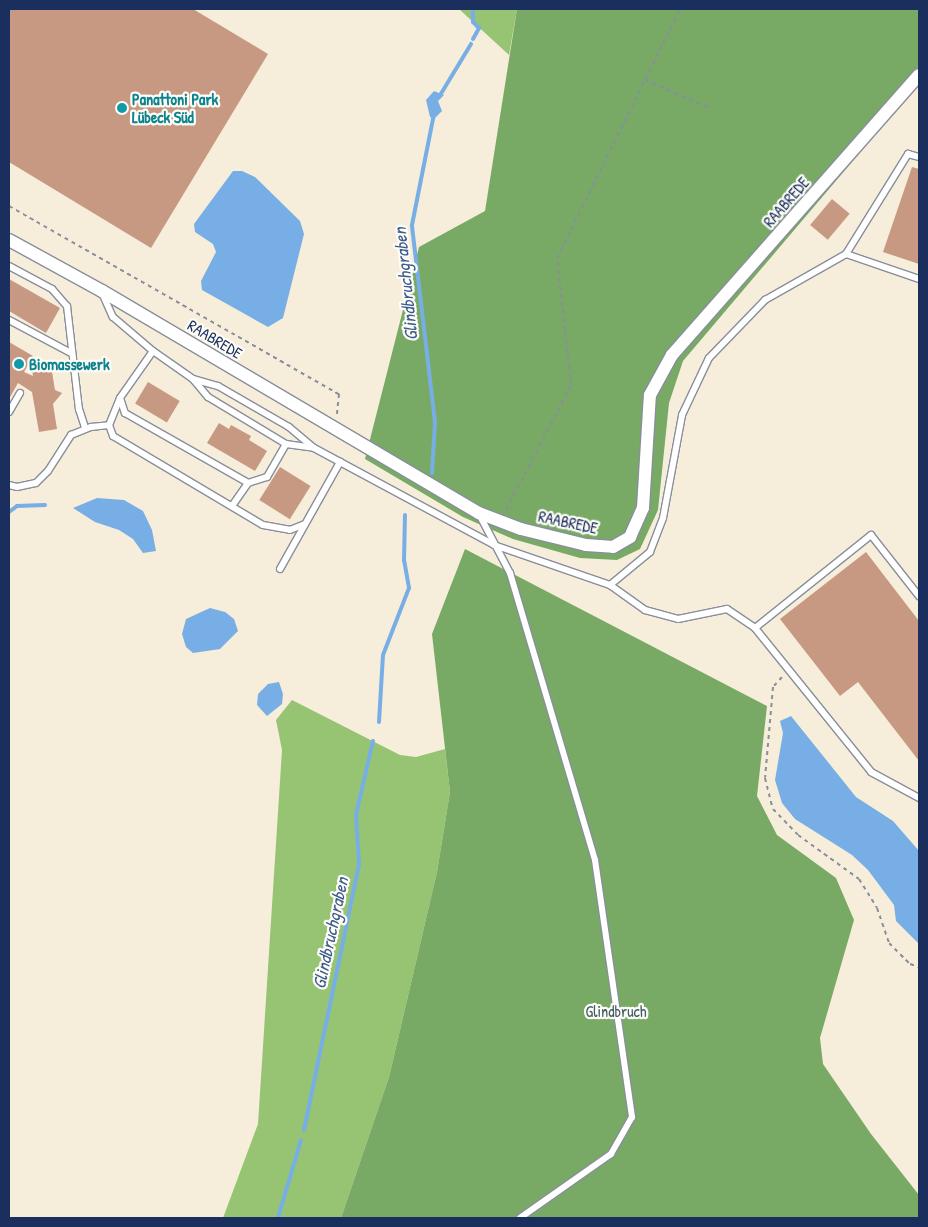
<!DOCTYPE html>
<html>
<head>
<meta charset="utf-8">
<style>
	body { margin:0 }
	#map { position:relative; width:928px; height:1227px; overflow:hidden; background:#f6edda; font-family:"Patrick Hand",sans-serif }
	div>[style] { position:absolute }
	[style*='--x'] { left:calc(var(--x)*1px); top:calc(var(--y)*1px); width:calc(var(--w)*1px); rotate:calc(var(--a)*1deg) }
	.green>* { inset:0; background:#96c473 }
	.forest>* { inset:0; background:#78aa65 }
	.water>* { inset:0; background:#78aee6 }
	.stream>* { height:4px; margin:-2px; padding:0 2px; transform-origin:2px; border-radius:2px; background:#78aee6 }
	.building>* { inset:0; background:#c79982; transform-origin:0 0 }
	.path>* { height:2px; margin-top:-1px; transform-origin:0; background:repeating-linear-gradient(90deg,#888e9c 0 4px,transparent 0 8px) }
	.roads { filter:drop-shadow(1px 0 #888e9c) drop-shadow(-1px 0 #888e9c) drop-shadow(0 1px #888e9c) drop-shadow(0 -1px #888e9c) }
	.lane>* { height:6px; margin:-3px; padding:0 3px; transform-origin:3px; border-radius:3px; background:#fff }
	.street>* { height:12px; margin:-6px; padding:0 6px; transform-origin:6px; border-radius:6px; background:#fff }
	.dots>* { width:14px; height:14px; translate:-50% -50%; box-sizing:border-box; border:2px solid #fdfcf7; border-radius:50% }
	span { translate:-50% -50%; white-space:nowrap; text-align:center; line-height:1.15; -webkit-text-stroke:4.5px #fdfcf7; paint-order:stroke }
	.culture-label { font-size:16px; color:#0d838f; font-weight:700 }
	.left { translate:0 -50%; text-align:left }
	.street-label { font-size:16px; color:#1b2f5e }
	.park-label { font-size:16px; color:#405c64 }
	.water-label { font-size:18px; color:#3c5b8e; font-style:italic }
	.frame { position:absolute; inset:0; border:10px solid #1b2f5e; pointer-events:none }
</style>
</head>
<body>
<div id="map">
	<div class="green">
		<i style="clip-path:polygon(459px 9px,517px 9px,509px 55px)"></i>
		<i style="clip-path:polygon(292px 700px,400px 755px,416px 757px,445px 749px,450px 792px,437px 872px,389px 1077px,341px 1218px,223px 1218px,258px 1124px,282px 750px,276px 720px)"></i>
	</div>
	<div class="forest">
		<i style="clip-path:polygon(517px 9px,919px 9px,919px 83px,683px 361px,669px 403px,658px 510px,640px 549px,617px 560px,580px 558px,513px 539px,463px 517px,365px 459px,419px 247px,485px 211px)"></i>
		<i style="clip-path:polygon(465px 549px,767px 706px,757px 796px,777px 835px,836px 878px,854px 920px,820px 1038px,823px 1064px,871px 1134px,919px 1195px,919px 1218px,341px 1218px,389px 1077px,437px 872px,450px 792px,432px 634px)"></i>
	</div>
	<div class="water">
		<i style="clip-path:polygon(434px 91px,444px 95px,438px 101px,442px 111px,434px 119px,430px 117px,426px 100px)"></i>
		<i style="clip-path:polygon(233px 171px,242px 171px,255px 177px,300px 221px,304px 234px,283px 318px,268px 327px,202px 290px,201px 281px,216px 252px,213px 244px,195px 232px,194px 224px)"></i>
		<i style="clip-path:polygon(97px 498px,124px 500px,143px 511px,152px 530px,156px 551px,143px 553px,133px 539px,119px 530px,95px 522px,73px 508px)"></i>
		<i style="clip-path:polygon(210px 608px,225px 612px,234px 619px,238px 631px,220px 649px,193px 653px,186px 647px,182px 634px,186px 619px)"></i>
		<i style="clip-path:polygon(279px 682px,283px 694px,282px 704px,267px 716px,257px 705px,258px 694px,268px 684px)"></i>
		<i style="clip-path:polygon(791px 716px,856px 797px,893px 821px,919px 851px,919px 944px,896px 921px,894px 905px,868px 870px,852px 855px,795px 819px,782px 803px,775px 780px,783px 733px,780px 721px)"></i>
	</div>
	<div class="stream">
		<i style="--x:473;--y:39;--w:13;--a:-61"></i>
		<i style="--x:479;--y:28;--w:8;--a:-135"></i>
		<i style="--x:473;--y:22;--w:13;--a:-90"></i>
		<i style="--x:439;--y:97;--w:62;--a:-58.9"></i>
		<i style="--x:432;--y:473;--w:51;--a:-86.6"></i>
		<i style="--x:435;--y:422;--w:198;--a:-96.7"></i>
		<i style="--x:412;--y:225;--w:113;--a:-78.8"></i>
		<i style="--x:9;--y:512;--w:10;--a:-37"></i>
		<i style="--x:17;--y:506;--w:28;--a:-2"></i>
		<i style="--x:379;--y:722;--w:67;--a:-86.6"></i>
		<i style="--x:383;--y:655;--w:72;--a:-68.8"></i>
		<i style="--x:409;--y:588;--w:27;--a:-100"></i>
		<i style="--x:404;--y:561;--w:46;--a:-88.8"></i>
		<i style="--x:304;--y:1130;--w:272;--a:-78.3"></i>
		<i style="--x:359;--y:864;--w:49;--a:-93.5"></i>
		<i style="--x:356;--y:815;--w:76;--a:-77.1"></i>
		<i style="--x:278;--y:1218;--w:81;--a:-73.6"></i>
	</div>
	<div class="building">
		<i style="clip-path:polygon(9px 9px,193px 9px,268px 54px,151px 248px,9px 162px)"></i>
		<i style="clip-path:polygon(912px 167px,919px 169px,919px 264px,883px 252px)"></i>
		<i style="left:832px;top:199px;width:23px;height:34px;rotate:40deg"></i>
		<i style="clip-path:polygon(9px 279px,60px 308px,46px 333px,9px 311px)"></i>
		<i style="clip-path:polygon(9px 342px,33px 356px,24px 372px,33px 376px,32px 369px,51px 366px,55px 390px,62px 393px,53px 404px,57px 429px,39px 432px,32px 392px,18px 383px,9px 399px)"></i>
		<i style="left:148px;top:382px;width:37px;height:25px;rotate:31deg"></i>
		<i style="clip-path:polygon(219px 423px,229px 429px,231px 425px,251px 436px,249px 440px,267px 451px,255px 471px,207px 443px)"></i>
		<i style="left:280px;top:467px;width:36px;height:39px;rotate:32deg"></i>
		<i style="clip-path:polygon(866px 552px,919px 621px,919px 761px,858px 682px,840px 696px,780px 619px)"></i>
	</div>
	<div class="path">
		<i style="--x:645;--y:80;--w:70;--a:23.6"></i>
		<i style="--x:9;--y:206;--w:380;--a:29.7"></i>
		<i style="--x:339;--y:394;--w:20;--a:96"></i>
		<i style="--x:506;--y:510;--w:141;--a:-62.5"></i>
		<i style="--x:571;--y:385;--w:128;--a:-96.3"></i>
		<i style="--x:557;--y:258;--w:278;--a:-63.7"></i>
		<i style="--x:782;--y:677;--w:13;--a:132"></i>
		<i style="--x:773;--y:687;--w:91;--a:95"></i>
		<i style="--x:765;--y:778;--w:32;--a:76"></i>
		<i style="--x:773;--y:809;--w:36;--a:46"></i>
		<i style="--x:798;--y:835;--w:75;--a:35.8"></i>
		<i style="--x:859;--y:879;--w:34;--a:58"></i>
		<i style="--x:877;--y:908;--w:37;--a:71"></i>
		<i style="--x:889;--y:943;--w:30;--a:45"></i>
		<i style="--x:910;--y:964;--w:9;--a:18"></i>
	</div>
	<div class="roads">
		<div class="lane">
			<i style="--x:846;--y:254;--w:77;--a:18.9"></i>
			<i style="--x:9;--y:266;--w:49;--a:28.1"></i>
			<i style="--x:52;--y:289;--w:23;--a:49"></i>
			<i style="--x:67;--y:306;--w:104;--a:83.4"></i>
			<i style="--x:79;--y:409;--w:20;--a:72"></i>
			<i style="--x:103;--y:295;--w:24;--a:66"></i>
			<i style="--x:113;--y:317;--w:52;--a:40.4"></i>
			<i style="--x:9;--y:320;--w:70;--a:28"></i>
			<i style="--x:193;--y:379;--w:26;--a:16"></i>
			<i style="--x:218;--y:386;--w:82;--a:30"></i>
			<i style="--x:289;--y:427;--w:31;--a:40"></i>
			<i style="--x:120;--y:398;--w:16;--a:72"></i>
			<i style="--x:125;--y:413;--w:142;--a:29.6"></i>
			<i style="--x:9;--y:412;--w:22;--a:-60"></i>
			<i style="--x:286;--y:444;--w:28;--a:8"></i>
			<i style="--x:314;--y:448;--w:204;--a:28.3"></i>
			<i style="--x:494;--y:545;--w:123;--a:19"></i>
			<i style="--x:610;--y:585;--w:43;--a:35.5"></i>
			<i style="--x:645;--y:610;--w:34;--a:15"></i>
			<i style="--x:678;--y:619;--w:50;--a:-11.5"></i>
			<i style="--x:727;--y:609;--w:34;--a:34"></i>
			<i style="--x:755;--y:628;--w:149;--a:-38.7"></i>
			<i style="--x:871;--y:535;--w:78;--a:51.8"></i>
			<i style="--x:9;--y:485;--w:8;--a:14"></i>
			<i style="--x:17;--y:487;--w:19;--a:-12"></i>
			<i style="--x:36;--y:483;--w:17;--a:-45"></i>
			<i style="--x:48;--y:471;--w:43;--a:-57.4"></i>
			<i style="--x:71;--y:435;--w:22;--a:-22"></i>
			<i style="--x:91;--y:427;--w:18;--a:-6"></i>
			<i style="--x:232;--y:506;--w:28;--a:-55"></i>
			<i style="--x:248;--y:483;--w:20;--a:-18"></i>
			<i style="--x:267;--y:477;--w:38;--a:-60"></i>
			<i style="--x:286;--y:444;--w:91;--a:-148.9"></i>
			<i style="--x:208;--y:397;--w:23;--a:-130"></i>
			<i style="--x:193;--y:379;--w:49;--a:-145"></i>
			<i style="--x:153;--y:351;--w:57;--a:125.1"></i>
			<i style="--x:120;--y:398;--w:29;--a:112"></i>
			<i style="--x:109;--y:425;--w:12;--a:70"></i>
			<i style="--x:113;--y:436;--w:174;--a:30.7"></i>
			<i style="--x:263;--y:525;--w:27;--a:10"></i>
			<i style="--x:290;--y:530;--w:16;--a:-22"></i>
			<i style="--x:479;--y:514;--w:67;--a:62.3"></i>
			<i style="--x:510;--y:573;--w:299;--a:73.5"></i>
			<i style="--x:595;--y:860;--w:260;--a:81.8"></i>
			<i style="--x:632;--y:1117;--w:43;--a:119.6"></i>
			<i style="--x:611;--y:1154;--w:111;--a:144.9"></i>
			<i style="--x:280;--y:569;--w:123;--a:-60.7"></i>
			<i style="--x:610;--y:585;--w:52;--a:-39.5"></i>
			<i style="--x:650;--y:552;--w:36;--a:-69"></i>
			<i style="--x:663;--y:518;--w:105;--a:-79.5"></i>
			<i style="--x:682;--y:415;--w:63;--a:-64.7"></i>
			<i style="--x:709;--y:358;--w:81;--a:-46"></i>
			<i style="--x:765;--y:300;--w:93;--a:-29.6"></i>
			<i style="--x:846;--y:254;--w:118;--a:-58.2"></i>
			<i style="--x:908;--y:154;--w:11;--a:15"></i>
			<i style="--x:755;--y:628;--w:185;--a:51.1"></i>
			<i style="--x:871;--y:772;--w:55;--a:28.4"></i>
		</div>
		<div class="street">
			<i style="--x:9;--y:240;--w:106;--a:28.7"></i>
			<i style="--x:102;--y:291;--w:438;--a:30.5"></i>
			<i style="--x:479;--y:513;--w:45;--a:20.9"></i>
			<i style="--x:521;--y:529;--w:67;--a:13.8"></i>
			<i style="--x:586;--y:545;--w:27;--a:4"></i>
			<i style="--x:613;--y:547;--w:20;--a:-30"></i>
			<i style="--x:630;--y:537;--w:32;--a:-66"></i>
			<i style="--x:643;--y:508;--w:113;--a:-86.5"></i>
			<i style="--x:650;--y:395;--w:46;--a:-61.2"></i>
			<i style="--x:672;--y:355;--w:373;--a:-48.6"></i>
		</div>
	</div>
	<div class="dots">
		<i style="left:122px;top:108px;background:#0f9aa8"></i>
		<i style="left:19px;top:364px;background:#0f9aa8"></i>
	</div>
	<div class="culture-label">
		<span class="left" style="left:132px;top:108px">Panattoni Park<br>Lübeck Süd</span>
		<span class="left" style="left:29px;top:364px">Biomassewerk</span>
	</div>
	<div class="street-label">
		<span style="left:786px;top:202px;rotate:-49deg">RAABREDE</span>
		<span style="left:215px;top:339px;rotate:31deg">RAABREDE</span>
		<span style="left:568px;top:522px;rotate:12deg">RAABREDE</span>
	</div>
	<div class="park-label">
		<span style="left:616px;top:1011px">Glindbruch</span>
	</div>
	<div class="water-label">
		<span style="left:406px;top:284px;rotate:-96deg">Glindbruchgraben</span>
		<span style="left:331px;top:933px;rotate:-78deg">Glindbruchgraben</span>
	</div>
	<div class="frame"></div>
</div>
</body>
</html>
